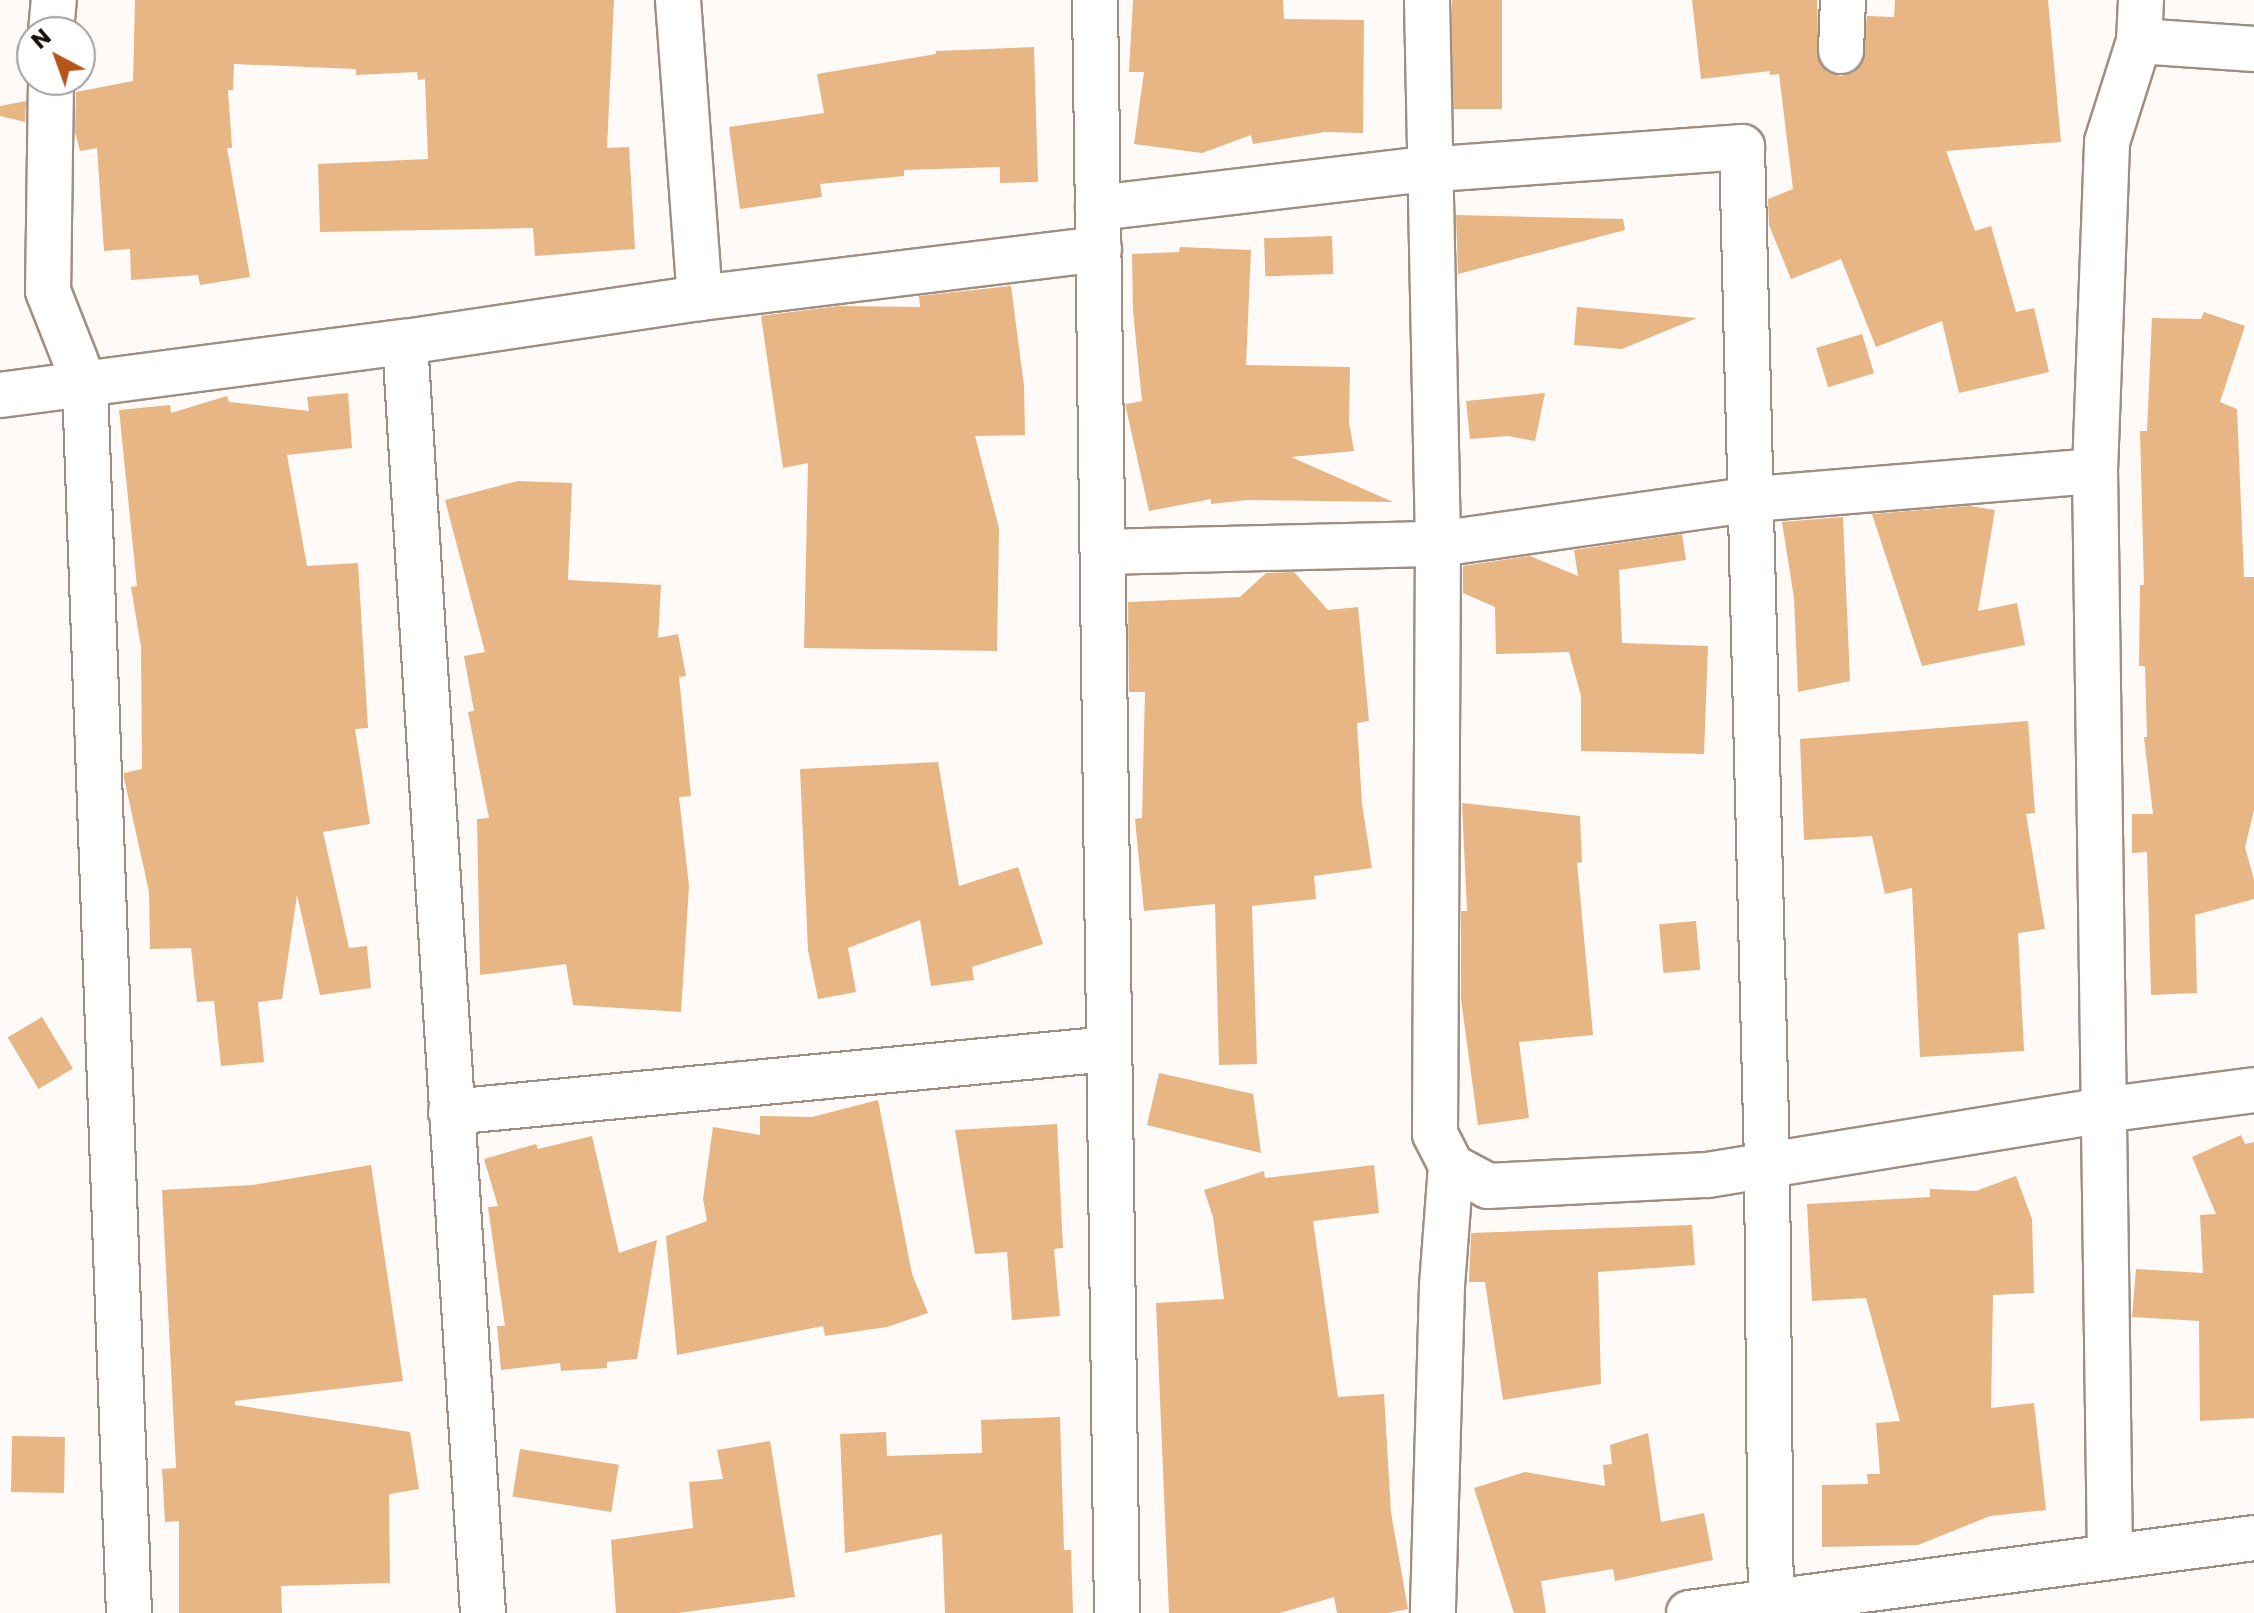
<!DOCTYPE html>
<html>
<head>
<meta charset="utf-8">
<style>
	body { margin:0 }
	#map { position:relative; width:2254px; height:1613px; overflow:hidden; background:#fefaf7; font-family:Poppins,sans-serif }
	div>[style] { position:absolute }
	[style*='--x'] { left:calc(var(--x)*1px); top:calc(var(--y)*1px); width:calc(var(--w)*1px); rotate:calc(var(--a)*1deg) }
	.building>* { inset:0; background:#e7b684; transform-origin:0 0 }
	.roads { filter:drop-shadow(2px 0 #a18e83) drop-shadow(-2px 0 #a18e83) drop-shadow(0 2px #a18e83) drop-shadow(0 -2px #a18e83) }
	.minor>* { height:44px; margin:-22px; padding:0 22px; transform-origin:22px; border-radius:22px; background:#fff }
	span { translate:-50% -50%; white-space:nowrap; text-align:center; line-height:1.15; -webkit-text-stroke:6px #fff; paint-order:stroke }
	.north { position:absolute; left:16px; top:16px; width:80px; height:80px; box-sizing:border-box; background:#fff; border:2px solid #a19f9d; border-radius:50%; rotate:319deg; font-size:22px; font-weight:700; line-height:32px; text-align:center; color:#150e0a }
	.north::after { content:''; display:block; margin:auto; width:28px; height:36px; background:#b75518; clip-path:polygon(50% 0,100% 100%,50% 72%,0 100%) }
</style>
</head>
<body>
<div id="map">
	<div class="building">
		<i style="clip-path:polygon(135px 0,614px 0,607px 148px,629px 147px,635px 249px,535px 256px,533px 228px,320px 232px,318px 164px,428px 159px,425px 79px,418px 80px,417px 72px,356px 75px,356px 69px,234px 64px,233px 90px,228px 90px,232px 148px,227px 148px,250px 277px,200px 285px,198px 275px,131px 280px,130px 249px,104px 251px,97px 148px,80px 151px,75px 132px,76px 92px,133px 81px)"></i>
		<i style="clip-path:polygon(1133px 0,1283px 0,1284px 19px,1364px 20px,1363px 133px,1325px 132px,1253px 144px,1251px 135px,1202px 153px,1134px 144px,1144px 72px,1129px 72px)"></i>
		<i style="left:1452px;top:0;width:50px;height:109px"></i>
		<i style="clip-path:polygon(1692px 0,1817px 0,1819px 62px,1828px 72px,1841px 76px,1853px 73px,1862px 64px,1867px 16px,1894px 17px,1895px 0,2048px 0,2061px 142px,1946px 151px,1975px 231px,1991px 226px,2016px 312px,2034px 308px,2049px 372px,1959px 393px,1942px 321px,1876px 347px,1841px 259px,1791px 279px,1769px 225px,1768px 199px,1793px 189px,1779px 74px,1770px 75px,1770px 71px,1701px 79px)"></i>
		<i style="clip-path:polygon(1034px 47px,1038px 182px,1000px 183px,1000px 167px,904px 170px,904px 176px,820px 184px,822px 197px,740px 209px,729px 127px,824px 113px,817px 74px,936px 54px,936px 51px)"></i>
		<i style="clip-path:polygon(26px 101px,25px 122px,0 116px,0 106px)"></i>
		<i style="clip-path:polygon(1456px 215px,1623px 219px,1625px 230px,1458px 274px)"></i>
		<i style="left:1332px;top:236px;width:38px;height:68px;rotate:88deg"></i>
		<i style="clip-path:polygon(1180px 247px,1251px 250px,1246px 365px,1350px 367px,1349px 422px,1354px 451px,1291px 457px,1393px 502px,1247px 500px,1211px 504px,1211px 499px,1149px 511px,1126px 408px,1126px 404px,1142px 401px,1133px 311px,1132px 254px,1179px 252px)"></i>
		<i style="clip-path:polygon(1011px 286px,1024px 386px,1025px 435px,975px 436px,999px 528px,997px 651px,804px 648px,808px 463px,783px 468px,761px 316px,839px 306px,920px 307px,919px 296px)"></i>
		<i style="clip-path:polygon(1577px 307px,1697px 318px,1622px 349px,1574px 345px)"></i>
		<i style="clip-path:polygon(2204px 312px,2245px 326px,2220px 402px,2237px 409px,2244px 577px,2254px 577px,2254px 810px,2245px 847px,2254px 880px,2254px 899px,2195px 915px,2197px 993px,2151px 995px,2147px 852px,2132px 853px,2132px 814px,2153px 814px,2144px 737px,2147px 737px,2145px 666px,2139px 666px,2140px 585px,2144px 585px,2140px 431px,2147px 431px,2152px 318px,2201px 319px)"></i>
		<i style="left:1862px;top:334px;width:41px;height:48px;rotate:73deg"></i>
		<i style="clip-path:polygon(348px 393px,352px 448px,287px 455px,307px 566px,358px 563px,368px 728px,355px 729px,370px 824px,323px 832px,349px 948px,367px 946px,371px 988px,320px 995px,297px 895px,282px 999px,258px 1002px,264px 1062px,221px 1066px,214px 1001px,197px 1002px,191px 948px,150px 949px,149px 892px,124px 778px,124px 773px,142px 769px,141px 647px,131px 587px,137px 586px,119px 410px,170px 405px,171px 413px,227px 396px,229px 402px,309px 411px,307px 397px)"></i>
		<i style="clip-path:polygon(1545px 393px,1535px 441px,1508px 436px,1470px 439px,1466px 401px)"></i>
		<i style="clip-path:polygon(518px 481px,572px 483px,568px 580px,661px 585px,658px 638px,678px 634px,686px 676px,679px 677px,691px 796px,679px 797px,689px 886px,681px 1012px,573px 1005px,566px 964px,480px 975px,477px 819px,489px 818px,468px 712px,474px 711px,464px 656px,485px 652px,445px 500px)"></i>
		<i style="clip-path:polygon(1970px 506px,1995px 510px,1978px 611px,2017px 603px,2025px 645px,1922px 666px,1872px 514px)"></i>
		<i style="clip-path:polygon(1843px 517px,1850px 681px,1798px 692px,1794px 598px,1782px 522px)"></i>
		<i style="clip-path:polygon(1682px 534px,1686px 560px,1619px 570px,1622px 643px,1708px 646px,1704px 754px,1581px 751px,1581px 696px,1569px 652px,1496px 654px,1495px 607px,1463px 593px,1463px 566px,1530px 556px,1578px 576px,1574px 550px)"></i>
		<i style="clip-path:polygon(1294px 572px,1328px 610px,1358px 607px,1369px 721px,1357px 723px,1362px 804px,1372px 868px,1314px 876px,1316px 899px,1252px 906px,1257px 1064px,1219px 1065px,1215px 904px,1144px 911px,1135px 819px,1142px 818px,1145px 692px,1129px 692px,1128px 602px,1240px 597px,1266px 573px)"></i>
		<i style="clip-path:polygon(2028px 721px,2035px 813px,2026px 814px,2045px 929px,2018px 933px,2024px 1051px,1920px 1057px,1912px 888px,1885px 894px,1872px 836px,1804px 840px,1800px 739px)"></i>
		<i style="clip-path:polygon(938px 762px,959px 886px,1018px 867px,1043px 944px,972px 967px,974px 980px,931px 986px,920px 920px,848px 948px,856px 992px,818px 999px,808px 950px,800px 769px)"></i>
		<i style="clip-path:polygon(1462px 803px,1580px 816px,1582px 862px,1577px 863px,1593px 1035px,1519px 1042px,1529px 1118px,1478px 1125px,1461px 999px,1461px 911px,1467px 911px)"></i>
		<i style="left:1696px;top:921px;width:49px;height:37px;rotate:85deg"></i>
		<i style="left:42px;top:1017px;width:60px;height:40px;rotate:59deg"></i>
		<i style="clip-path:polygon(1159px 1073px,1253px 1094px,1261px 1153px,1147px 1125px)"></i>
		<i style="clip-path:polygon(878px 1100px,912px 1274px,928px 1313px,887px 1327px,825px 1336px,823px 1326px,677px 1355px,666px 1236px,707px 1221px,703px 1199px,713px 1127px,760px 1135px,760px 1116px,812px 1117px)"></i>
		<i style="clip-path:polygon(1057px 1124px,1063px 1248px,1054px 1249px,1060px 1316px,1012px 1320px,1007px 1252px,975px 1254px,955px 1130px)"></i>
		<i style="clip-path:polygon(2241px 1135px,2245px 1144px,2254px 1142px,2254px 1418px,2200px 1421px,2199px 1321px,2132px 1317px,2136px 1269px,2203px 1273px,2200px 1215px,2216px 1214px,2192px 1157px)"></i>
		<i style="clip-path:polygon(592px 1136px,619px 1253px,657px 1240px,637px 1359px,607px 1362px,607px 1368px,561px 1371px,560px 1363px,501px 1370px,497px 1326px,505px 1326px,488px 1207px,498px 1206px,484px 1159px,536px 1144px,538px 1149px)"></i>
		<i style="clip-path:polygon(371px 1165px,403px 1381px,235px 1401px,235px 1405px,410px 1432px,419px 1489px,389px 1494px,390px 1583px,281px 1586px,282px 1613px,179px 1613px,179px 1521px,165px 1522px,162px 1469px,176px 1468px,162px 1190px,252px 1185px)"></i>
		<i style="clip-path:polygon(1374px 1165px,1379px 1213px,1313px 1221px,1338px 1397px,1384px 1394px,1391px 1513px,1408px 1609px,1388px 1613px,1337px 1613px,1334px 1597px,1280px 1613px,1169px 1613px,1156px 1303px,1224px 1299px,1213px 1217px,1204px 1190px,1264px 1171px,1265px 1178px)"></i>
		<i style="clip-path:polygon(2016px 1176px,2032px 1219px,2034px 1293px,1993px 1295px,1991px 1408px,2034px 1403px,2046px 1510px,1990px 1516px,1918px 1545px,1822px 1547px,1822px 1485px,1868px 1484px,1867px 1474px,1880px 1474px,1876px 1423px,1900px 1421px,1866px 1298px,1812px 1301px,1807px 1204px,1930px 1197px,1930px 1189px,1976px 1191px)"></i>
		<i style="clip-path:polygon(1692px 1225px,1695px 1265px,1598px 1272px,1601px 1384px,1503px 1400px,1485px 1282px,1469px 1282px,1471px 1233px)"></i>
		<i style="clip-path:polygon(1060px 1417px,1064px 1550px,1071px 1550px,1073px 1613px,945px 1613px,942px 1534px,845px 1553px,840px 1434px,886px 1432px,887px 1456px,982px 1453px,981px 1420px)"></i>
		<i style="clip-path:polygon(1648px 1433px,1661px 1522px,1704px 1513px,1713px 1560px,1615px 1581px,1613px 1569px,1541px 1581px,1546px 1613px,1514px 1613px,1474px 1488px,1525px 1472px,1605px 1486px,1603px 1465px,1612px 1464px,1610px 1445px)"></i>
		<i style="left:12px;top:1436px;width:53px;height:56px;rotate:1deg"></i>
		<i style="clip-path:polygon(770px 1441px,795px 1597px,678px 1613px,616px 1613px,611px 1540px,693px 1528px,689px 1482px,723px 1479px,717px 1450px)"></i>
		<i style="left:520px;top:1449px;width:100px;height:48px;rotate:9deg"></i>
	</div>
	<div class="roads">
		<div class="minor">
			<i style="--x:678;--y:0;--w:299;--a:85.8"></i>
			<i style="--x:1095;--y:0;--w:1613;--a:89.22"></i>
			<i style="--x:1427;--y:0;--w:544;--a:88.84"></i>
			<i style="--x:1438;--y:544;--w:590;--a:90.29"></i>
			<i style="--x:1435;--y:1134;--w:36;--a:63"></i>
			<i style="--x:1451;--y:1166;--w:120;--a:94.3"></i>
			<i style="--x:1442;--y:1286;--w:327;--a:91.6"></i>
			<i style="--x:51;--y:32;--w:32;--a:-85"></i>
			<i style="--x:2139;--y:41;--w:115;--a:4"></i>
			<i style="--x:1841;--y:51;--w:51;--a:-87.8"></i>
			<i style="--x:51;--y:80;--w:211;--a:90.8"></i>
			<i style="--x:48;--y:291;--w:101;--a:68.5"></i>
			<i style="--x:85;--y:385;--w:1229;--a:87.95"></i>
			<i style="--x:1098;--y:208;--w:313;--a:-6.8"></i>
			<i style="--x:1409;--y:171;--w:334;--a:-4.1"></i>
			<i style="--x:1742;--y:147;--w:1017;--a:88.59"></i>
			<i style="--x:1767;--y:1164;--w:438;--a:89.5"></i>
			<i style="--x:405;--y:342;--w:1273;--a:86.49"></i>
			<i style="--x:0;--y:395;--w:408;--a:-7.5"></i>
			<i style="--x:405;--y:342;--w:298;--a:-8.5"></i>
			<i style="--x:700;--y:298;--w:402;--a:-7"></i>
			<i style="--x:1103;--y:552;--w:335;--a:-1.4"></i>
			<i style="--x:1438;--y:544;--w:318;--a:-8.1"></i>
			<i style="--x:1753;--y:499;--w:343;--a:-4.7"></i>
			<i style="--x:451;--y:1112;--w:661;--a:-5.47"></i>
			<i style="--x:1451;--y:1166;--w:42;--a:28.4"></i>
			<i style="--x:1488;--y:1186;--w:220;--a:-2.9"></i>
			<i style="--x:1708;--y:1175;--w:400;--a:-9.3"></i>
			<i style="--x:2103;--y:1110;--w:152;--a:-7.5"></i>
			<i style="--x:2110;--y:1557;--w:1086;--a:-90.79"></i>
			<i style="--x:2095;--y:471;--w:329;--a:-87.9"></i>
			<i style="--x:2107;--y:142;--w:106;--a:-72.4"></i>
			<i style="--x:2139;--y:41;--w:41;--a:-87.2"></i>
			<i style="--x:1689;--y:1613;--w:570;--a:-7.56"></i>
		</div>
	</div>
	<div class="north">N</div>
</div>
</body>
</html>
